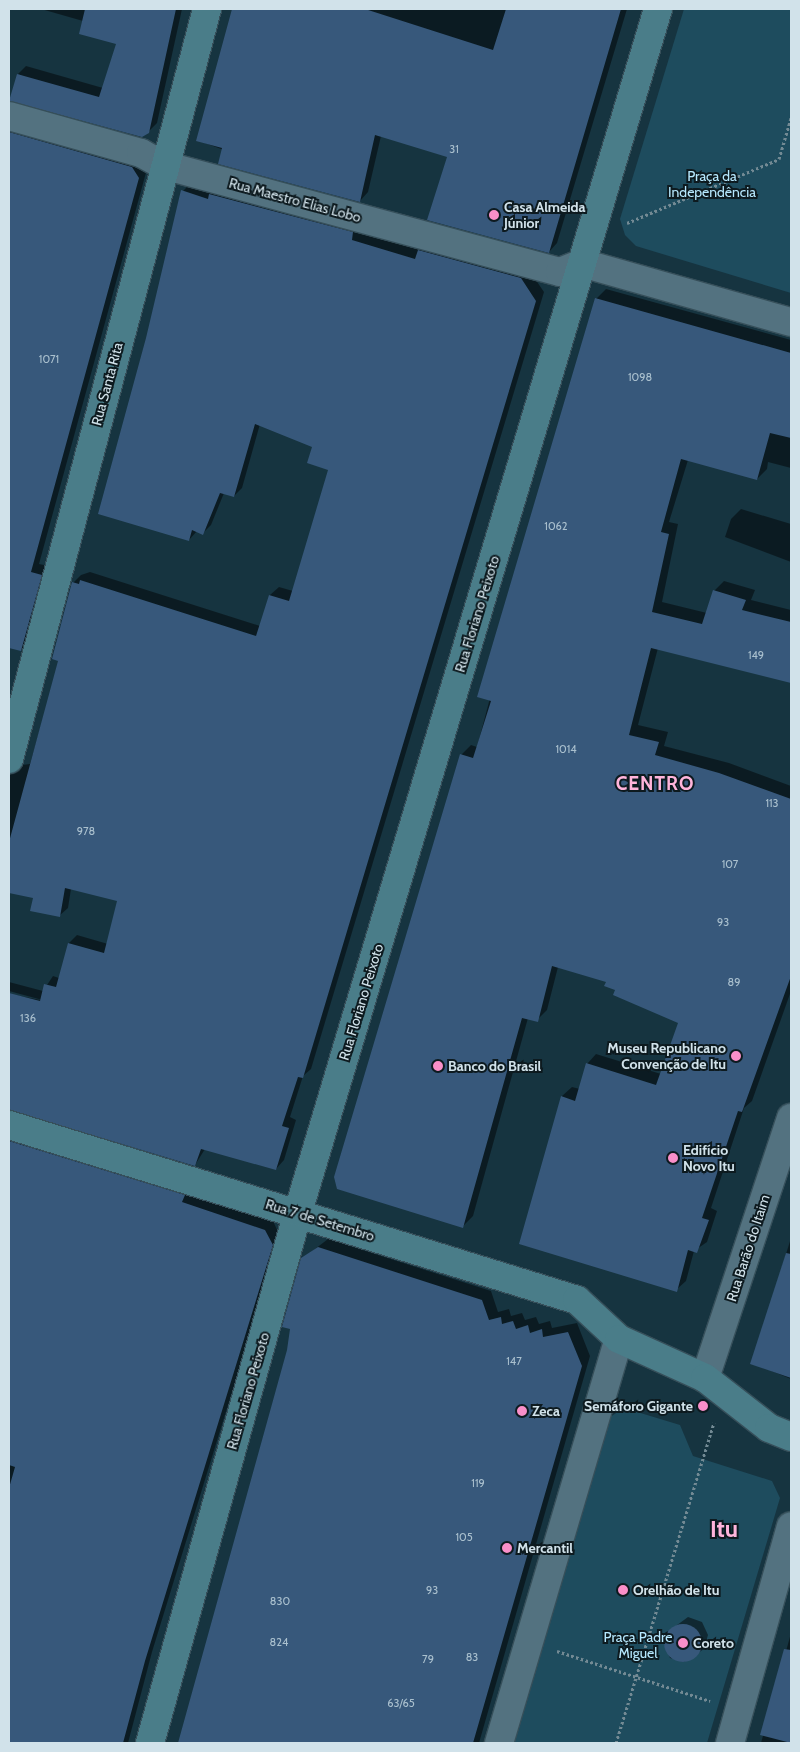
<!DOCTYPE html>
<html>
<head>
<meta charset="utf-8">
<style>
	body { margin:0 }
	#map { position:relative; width:800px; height:1752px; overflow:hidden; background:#163440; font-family:Cabin,sans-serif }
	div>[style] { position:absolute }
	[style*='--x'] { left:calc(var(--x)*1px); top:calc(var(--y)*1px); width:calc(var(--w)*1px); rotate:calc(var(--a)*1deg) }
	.green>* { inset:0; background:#1e4c5e }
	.shadow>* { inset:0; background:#0007 }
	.building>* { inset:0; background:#37587b }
	.round { border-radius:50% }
	.path>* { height:3px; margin-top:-1.5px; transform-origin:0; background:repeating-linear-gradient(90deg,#738a94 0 2.5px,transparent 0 5px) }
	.roads { filter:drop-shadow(1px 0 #364f5a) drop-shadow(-1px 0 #364f5a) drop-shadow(0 1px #364f5a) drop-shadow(0 -1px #364f5a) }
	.street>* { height:28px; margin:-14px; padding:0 14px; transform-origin:14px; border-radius:14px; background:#537280 }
	.secondary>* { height:28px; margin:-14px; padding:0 14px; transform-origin:14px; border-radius:14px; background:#4a7d89 }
	.dots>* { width:14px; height:14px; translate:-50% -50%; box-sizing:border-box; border:2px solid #0d1a1f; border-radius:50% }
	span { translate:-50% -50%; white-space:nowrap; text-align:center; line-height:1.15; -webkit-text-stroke:4px #0d1a1f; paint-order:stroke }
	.number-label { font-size:11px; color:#aac0ce }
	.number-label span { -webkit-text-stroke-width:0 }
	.park-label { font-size:14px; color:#b6e8fe }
	.street-label { font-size:14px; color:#d1e2ea }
	.poi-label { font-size:14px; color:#d1e2ea; font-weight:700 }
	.left { translate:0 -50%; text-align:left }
	.right { translate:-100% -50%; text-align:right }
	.district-label { font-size:19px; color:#ffb4db; font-weight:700; letter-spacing:1px }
	.town-label { font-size:24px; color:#ffb4db; font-weight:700 }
	.frame { position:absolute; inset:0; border:10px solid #d1e2ea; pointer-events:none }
</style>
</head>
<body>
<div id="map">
	<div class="green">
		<i style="clip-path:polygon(684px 9px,791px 9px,791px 293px,636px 246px,625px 235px,620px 219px)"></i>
		<i style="clip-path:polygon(624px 1408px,680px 1425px,693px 1456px,772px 1481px,780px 1498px,707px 1743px,509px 1743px,610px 1417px)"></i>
	</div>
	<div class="shadow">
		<i style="clip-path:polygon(41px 9px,182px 9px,157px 123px,148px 132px,18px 74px,26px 66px,103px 88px,117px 43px,83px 21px)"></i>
		<i style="clip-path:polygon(234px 9px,627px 9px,557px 243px,549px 252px,448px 156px,381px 136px,368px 192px,360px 201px,197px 140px)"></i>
		<i style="clip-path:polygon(9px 120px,147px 169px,39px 564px,49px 566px,29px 642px,21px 650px,9px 647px)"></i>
		<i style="clip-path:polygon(191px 183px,420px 250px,427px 242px,529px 270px,544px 292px,311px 1069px,303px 1076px,290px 1117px,296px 1120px,284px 1160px,276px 1169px,205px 1149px,195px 1165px,9px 1110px,9px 994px,46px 1001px,9px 991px,9px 982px,43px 991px,53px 976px,59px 978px,69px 943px,77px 935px,108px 944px,119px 900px,71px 889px,68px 908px,59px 916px,34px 897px,9px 892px,9px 761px,14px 766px,30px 764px,60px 660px,73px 583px,81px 575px,90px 572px,260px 626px,270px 595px,279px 587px,293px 591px,329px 469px,314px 446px,260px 424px,242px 488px,234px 496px,224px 493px,211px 525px,203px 533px,197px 531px,189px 540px,148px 339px,183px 191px)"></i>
		<i style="clip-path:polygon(606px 289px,791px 340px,791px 468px,768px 462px,767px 469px,757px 479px,688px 460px,669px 522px,678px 524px,662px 602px,707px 613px,714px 591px,724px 581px,755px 590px,751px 600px,791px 610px,791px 681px,658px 648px,638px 725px,668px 732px,664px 746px,729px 763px,791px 786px,791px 991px,752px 1101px,744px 1108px,711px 1208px,717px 1211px,707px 1242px,694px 1251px,686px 1281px,676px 1290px,521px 1244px,562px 1096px,572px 1087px,580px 1089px,587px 1064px,596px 1054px,661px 1074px,679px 1023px,616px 989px,607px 981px,558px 967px,547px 1010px,537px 1020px,528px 1018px,473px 1216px,463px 1226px,461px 755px,471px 745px,477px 747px,596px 299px)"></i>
		<i style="clip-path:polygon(741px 509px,791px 524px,791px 562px,725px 537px,731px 519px)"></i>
		<i style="clip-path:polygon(9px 1129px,273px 1221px,280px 1236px,152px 1652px,128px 1743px,9px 1743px)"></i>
		<i style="clip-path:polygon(791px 1238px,791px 1379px,752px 1363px)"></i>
		<i style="clip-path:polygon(328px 1239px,491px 1291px,498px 1312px,509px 1309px,511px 1316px,522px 1313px,525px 1320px,536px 1317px,539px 1324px,550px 1321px,552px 1328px,577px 1323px,590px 1356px,479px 1743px,179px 1743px,288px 1351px,302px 1259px)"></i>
		<i style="clip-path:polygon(688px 1617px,702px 1622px,708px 1635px,704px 1649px,684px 1662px,670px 1658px,664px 1644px,669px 1631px)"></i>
		<i style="clip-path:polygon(791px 1633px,791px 1743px,761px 1743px)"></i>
	</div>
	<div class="building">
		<i style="clip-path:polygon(85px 9px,176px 9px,149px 133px,142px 137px,9px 101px,17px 74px,99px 97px,116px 44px,79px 34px)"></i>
		<i style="clip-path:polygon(232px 9px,365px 9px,493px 50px,506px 9px,621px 9px,549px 253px,427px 220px,447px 157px,375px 135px,360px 202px,218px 164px,222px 148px,196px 141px)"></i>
		<i style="clip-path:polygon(9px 132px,132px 167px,139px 178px,31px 572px,42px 575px,21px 651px,9px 648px)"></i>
		<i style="clip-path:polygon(181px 190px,208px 199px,209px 194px,353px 232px,352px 240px,415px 259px,418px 250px,521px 278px,536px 301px,303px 1078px,298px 1077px,282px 1126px,289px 1128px,276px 1170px,201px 1149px,195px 1166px,9px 1110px,9px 993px,40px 1001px,44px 984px,56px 987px,68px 943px,104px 953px,117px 901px,65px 888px,60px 917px,30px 911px,33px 898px,9px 893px,9px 842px,58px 661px,52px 659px,72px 582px,79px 584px,80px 580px,256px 636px,269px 595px,289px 601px,328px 470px,307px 463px,312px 447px,255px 424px,234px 497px,220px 493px,203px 535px,192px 530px,189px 541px,98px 514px,146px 338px)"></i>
		<i style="clip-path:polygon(595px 298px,791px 353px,791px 438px,770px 433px,757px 480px,681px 459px,661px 532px,669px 534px,652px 612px,702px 624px,713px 590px,746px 600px,742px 610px,791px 622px,791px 683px,651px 648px,629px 735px,659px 742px,655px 755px,719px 773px,791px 799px,791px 976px,742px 1112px,738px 1111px,702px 1218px,709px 1220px,697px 1253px,688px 1250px,677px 1292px,519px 1244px,561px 1096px,575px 1101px,586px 1063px,656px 1085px,678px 1023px,613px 995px,615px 990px,604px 986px,606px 982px,552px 966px,538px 1022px,522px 1018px,463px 1228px,337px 1189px,334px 1177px,460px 754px,473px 758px,491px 701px,477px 697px)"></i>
		<i style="clip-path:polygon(9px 1141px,185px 1195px,182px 1202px,265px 1230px,273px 1245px,145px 1661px,123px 1743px,9px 1743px,9px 1488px,15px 1467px,9px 1465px)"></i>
		<i style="clip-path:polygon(318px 1247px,482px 1300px,489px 1320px,501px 1317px,502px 1324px,513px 1321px,516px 1329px,528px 1325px,530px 1333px,542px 1329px,543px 1337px,568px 1332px,582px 1366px,473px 1743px,178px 1743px,287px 1350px,290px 1329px,282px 1327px,301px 1258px)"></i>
		<i style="clip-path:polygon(786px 1253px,791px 1254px,791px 1378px,750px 1364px)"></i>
		<i class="round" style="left:664px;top:1624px;width:38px;height:38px"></i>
		<i style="clip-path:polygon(784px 1649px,791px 1650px,791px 1743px,760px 1735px)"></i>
	</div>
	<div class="path">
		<i style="--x:627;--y:223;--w:165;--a:-22.8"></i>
		<i style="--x:779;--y:159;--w:43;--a:-73.7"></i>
		<i style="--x:557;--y:1651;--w:161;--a:18.1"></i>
		<i style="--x:616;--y:1743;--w:335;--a:-73"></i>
	</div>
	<div class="roads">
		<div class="street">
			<i style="--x:9;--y:116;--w:137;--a:15.7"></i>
			<i style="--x:141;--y:153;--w:25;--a:29"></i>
			<i style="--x:163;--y:165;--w:411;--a:15.1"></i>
			<i style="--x:560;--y:272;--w:24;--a:-22"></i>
			<i style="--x:582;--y:263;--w:217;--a:15.8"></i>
			<i style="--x:705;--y:1378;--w:274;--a:-71.7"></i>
			<i style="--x:499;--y:1743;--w:421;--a:-73.5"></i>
			<i style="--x:730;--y:1743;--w:225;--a:-74.3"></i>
		</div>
		<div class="secondary">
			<i style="--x:9;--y:759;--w:776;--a:-75.21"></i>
			<i style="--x:9;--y:1125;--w:594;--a:17.12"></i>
			<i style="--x:577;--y:1300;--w:57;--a:42.9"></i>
			<i style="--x:619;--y:1339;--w:94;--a:24.4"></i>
			<i style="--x:705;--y:1378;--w:81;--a:38"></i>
			<i style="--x:769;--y:1428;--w:24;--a:22"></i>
			<i style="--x:150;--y:1743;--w:551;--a:-74.43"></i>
			<i style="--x:298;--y:1212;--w:1256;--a:-73.34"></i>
		</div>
	</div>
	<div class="dots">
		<i style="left:494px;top:215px;background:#f98fc9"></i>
		<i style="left:736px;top:1056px;background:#f98fc9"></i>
		<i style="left:438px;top:1066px;background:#f98fc9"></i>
		<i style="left:673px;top:1158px;background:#f98fc9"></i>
		<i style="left:703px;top:1406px;background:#f98fc9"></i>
		<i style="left:522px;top:1411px;background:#f98fc9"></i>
		<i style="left:507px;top:1548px;background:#f98fc9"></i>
		<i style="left:623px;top:1590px;background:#f98fc9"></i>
		<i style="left:683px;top:1643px;background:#f98fc9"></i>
	</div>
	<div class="number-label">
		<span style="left:454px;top:149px">31</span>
		<span style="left:49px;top:359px">1071</span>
		<span style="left:640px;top:377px">1098</span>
		<span style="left:556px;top:526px">1062</span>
		<span style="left:756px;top:655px">149</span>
		<span style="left:566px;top:749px">1014</span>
		<span style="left:772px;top:803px">113</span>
		<span style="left:86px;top:831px">978</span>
		<span style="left:730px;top:864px">107</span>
		<span style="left:723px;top:922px">93</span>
		<span style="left:734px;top:982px">89</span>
		<span style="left:28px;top:1018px">136</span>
		<span style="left:514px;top:1361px">147</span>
		<span style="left:478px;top:1483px">119</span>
		<span style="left:464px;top:1537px">105</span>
		<span style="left:432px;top:1590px">93</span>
		<span style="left:280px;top:1601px">830</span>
		<span style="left:279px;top:1642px">824</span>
		<span style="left:472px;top:1657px">83</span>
		<span style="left:428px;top:1659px">79</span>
		<span style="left:401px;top:1703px">63/65</span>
	</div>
	<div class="park-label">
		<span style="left:712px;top:184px">Praça da<br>Independência</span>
		<span style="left:638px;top:1645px">Praça Padre<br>Miguel</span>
	</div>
	<div class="street-label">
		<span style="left:295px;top:200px;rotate:15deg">Rua Maestro Elias Lobo</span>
		<span style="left:107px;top:384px;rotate:-75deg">Rua Santa Rita</span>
		<span style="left:477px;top:614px;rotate:-73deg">Rua Floriano Peixoto</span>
		<span style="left:361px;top:1002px;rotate:-73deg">Rua Floriano Peixoto</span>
		<span style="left:320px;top:1220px;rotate:17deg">Rua 7 de Setembro</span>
		<span style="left:748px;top:1248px;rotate:-72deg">Rua Barão do Itaim</span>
		<span style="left:248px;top:1391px;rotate:-74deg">Rua Floriano Peixoto</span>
	</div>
	<div class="poi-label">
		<span class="left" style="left:504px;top:215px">Casa Almeida<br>Júnior</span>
		<span class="right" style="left:726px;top:1056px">Museu Republicano<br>Convenção de Itu</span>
		<span class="left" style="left:448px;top:1066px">Banco do Brasil</span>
		<span class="left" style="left:683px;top:1158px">Edifício<br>Novo Itu</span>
		<span class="right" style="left:693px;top:1406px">Semáforo Gigante</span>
		<span class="left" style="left:532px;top:1411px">Zeca</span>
		<span class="left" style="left:517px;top:1548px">Mercantil</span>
		<span class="left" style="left:633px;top:1590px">Orelhão de Itu</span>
		<span class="left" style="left:693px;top:1643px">Coreto</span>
	</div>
	<div class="district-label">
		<span style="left:655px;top:784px">CENTRO</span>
	</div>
	<div class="town-label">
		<span style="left:724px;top:1529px">Itu</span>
	</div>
	<div class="frame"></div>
</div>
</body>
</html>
